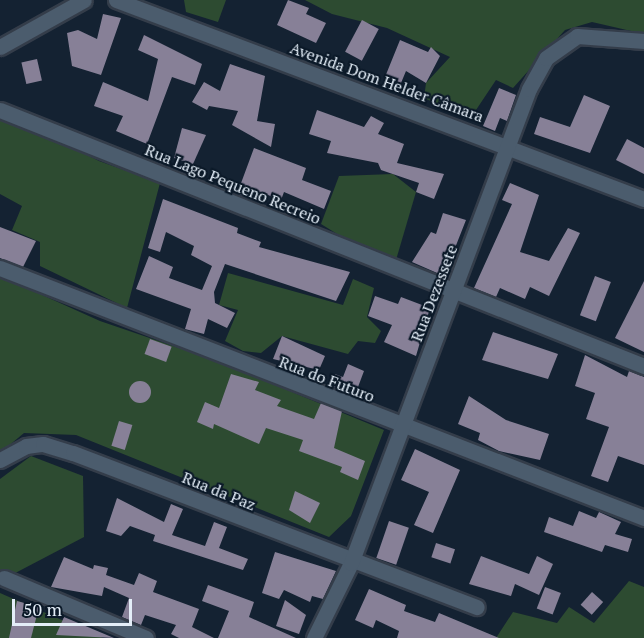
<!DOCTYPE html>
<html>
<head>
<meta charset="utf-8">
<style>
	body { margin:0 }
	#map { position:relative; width:644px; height:638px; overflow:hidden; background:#142232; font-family:"PT Serif",serif }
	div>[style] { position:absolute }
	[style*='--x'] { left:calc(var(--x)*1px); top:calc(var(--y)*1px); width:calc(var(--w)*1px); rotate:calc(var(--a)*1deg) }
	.green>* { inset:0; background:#2d4b31 }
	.building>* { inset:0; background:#878097; transform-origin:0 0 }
	.round { border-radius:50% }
	.roads { filter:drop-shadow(2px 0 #343d4a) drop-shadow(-2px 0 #343d4a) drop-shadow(0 2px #343d4a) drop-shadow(0 -2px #343d4a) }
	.minor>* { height:15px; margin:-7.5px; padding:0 7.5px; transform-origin:7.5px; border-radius:7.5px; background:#4b5c6d }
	span { translate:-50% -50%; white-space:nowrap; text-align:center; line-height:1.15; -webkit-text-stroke:4.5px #0b1928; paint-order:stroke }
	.street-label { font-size:16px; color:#e4eef8 }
	.scale { position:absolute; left:12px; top:599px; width:120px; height:27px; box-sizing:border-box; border:3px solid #e4eef8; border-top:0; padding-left:8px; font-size:18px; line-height:21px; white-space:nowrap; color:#e4eef8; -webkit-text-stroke:4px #0b1928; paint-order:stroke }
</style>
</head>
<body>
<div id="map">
	<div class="green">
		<i style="clip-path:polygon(184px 0,226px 0,218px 22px,186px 12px)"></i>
		<i style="clip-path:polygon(305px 0,644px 0,644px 34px,592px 22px,565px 30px,513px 88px,496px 80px,470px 119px,424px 98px,426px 83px,450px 57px,387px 28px,332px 14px)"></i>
		<i style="clip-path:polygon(0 110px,99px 161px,160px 183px,127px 308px,40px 266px,40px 242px,12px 230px,22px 206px,0 194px)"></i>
		<i style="clip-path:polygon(393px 174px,416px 192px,396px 260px,358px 247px,321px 224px,339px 176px)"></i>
		<i style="clip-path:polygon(228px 273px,343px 305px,353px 279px,374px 288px,367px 317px,381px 331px,375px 343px,358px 341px,348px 354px,282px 336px,261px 353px,243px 351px,225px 341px,238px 310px,219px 305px)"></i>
		<i style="clip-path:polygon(0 276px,100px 321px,217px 361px,384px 430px,351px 516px,329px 537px,76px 435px,24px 433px,0 453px)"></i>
		<i style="clip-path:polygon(31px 456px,83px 476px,84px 537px,0 581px,0 479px)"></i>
		<i style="clip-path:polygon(629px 581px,644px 587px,644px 638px,496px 638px,513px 612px,557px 623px,569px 607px,594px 623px)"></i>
		<i style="clip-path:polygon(0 593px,103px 638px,0 638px)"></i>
	</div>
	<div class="building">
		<i style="clip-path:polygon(288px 0,309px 8px,306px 14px,326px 23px,316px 43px,277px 25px)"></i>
		<i style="clip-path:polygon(103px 14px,121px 18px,101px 75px,72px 66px,67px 33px,78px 30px,97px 39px)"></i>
		<i style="left:362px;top:20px;width:19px;height:36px;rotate:28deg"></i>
		<i style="clip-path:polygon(144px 35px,202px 64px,195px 85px,172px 77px,147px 144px,116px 131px,123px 116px,94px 106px,103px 82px,148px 101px,158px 59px,138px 50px)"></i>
		<i style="clip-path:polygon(400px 40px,428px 52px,431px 47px,440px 56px,426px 83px,406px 71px,401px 83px,385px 77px)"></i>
		<i style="left:37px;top:59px;width:22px;height:16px;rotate:77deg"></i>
		<i style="clip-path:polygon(230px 64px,265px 76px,257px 121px,275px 124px,271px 147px,232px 125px,238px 111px,209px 106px,207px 110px,192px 102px,204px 82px,220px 91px)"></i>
		<i style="clip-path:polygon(499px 88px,516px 95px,507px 121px,500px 118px,495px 131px,483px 126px)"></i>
		<i style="clip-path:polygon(584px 95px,610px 106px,590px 153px,534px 134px,540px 117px,570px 127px)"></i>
		<i style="clip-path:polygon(317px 110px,364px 127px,371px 116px,384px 123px,378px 134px,404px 144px,397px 163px,444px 174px,434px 199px,416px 192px,419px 183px,381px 170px,378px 163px,327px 153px,331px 141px,309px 134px)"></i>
		<i style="clip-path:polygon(182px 128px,206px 135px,193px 164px,174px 158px)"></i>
		<i style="clip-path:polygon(627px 139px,644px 148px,644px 174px,616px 160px)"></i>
		<i style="clip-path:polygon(254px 148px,306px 168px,302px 180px,331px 191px,324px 209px,284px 192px,281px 200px,260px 192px,257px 202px,237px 194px)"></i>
		<i style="clip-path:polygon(510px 183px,539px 195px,520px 252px,549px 261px,568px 228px,580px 233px,549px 296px,530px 287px,525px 299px,500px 288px,496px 297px,474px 288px,512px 204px,502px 200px)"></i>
		<i style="clip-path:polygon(163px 199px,238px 228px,237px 233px,261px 242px,259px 247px,350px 272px,336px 301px,225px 264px,214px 292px,215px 303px,235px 313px,227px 328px,208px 319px,204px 334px,185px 329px,191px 309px,136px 289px,149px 256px,173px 267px,169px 278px,202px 290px,212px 266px,191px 255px,194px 246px,166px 232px,160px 252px,148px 248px)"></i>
		<i style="clip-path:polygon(443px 213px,466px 220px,444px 276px,412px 262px,431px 232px,436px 234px)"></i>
		<i style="clip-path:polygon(0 227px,36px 241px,23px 267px,0 258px)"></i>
		<i style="left:595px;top:276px;width:17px;height:42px;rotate:21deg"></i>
		<i style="clip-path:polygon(644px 281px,644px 352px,615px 338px)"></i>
		<i style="clip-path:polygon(375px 296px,398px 304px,401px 297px,430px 308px,416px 356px,384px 342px,392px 325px,368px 316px)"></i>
		<i style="clip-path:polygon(493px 332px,558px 354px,548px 379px,482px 360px)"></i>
		<i style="clip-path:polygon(282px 336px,325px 356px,319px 370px,273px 359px)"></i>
		<i style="left:150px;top:339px;width:23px;height:16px;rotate:20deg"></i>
		<i style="clip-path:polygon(585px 355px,627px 377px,629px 371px,644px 377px,644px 465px,618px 456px,608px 482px,591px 476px,609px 427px,586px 419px,595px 393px,575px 386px)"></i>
		<i style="clip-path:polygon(348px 364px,364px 371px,355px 395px,329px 385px,335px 374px,343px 377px)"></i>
		<i style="clip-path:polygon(231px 374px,259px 382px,255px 390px,281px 400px,277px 406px,314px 419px,321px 403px,342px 411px,334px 448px,365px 461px,358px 480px,340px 472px,342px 467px,299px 451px,303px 440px,266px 428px,259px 444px,214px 424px,213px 429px,197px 422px,205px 402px,219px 408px)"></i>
		<i class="round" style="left:129px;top:381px;width:22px;height:22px"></i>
		<i style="clip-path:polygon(469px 396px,506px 420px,549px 434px,540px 460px,499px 451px,478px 440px,480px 433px,458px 424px)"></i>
		<i style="left:119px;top:421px;width:14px;height:26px;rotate:17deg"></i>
		<i style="clip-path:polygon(415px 449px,460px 470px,433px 533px,414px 525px,429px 492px,401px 480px)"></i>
		<i style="clip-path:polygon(295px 491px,320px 503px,310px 523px,289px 510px)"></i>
		<i style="clip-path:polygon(117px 498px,164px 522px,171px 504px,183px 509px,172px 535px,205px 546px,214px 522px,227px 527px,219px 548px,248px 559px,243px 570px,153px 541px,155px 535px,130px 526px,121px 536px,106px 531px)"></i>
		<i style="clip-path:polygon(579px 511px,596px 518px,599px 512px,621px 522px,615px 534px,632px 539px,628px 552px,605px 545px,602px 552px,544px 532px,549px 517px,573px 526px)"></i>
		<i style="left:389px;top:521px;width:21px;height:39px;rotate:19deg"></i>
		<i style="left:436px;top:543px;width:20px;height:15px;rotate:18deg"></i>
		<i style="clip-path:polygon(275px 552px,336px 571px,323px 599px,312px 596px,310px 602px,284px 590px,279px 599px,262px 593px)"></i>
		<i style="clip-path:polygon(481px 556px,529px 574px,537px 556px,553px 564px,539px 595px,515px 584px,511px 596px,469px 584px)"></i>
		<i style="clip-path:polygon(64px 557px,93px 569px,94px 565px,108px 568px,106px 575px,134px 585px,139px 573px,157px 581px,153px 592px,199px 609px,192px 627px,214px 638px,179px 638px,171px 634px,176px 625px,145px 615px,141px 625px,122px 617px,129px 598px,104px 587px,102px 596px,51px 587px)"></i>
		<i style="clip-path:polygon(208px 585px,254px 602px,249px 617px,296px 638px,218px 638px,229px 611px,202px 601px)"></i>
		<i style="left:545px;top:587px;width:17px;height:23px;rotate:21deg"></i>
		<i style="clip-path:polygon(369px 589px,406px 605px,404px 611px,435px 622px,439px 613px,499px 638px,397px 638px,399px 631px,376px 620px,373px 628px,355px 620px)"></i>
		<i style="left:592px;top:592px;width:15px;height:17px;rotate:42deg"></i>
		<i style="clip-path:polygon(285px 600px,306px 615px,299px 634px,276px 626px)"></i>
		<i style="clip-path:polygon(17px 601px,39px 607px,31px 638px,9px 638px)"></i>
		<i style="clip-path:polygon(64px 617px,114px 638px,56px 635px)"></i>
	</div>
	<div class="roads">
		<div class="minor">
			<i style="--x:116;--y:0;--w:564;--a:20.65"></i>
			<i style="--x:0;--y:47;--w:96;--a:-29.2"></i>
			<i style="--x:0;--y:110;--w:693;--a:21.68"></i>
			<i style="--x:0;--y:268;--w:691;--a:21.22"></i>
			<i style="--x:0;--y:460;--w:30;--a:-28"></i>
			<i style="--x:26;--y:446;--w:17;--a:-7"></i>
			<i style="--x:43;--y:444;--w:31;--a:17"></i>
			<i style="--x:73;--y:453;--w:432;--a:20.9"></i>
			<i style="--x:4;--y:578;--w:154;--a:22.9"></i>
			<i style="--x:314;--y:638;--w:84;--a:-63.7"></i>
			<i style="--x:351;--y:563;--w:506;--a:-69.42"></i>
			<i style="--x:529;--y:89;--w:35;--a:-61"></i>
			<i style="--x:546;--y:58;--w:38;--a:-35"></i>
			<i style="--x:577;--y:36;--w:67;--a:4.3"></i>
		</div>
	</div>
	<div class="street-label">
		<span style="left:387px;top:82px;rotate:20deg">Avenida Dom Helder Câmara</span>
		<span style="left:233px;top:184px;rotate:22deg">Rua Lago Pequeno Recreio</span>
		<span style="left:434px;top:293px;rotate:-69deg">Rua Dezessete</span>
		<span style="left:327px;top:379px;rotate:21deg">Rua do Futuro</span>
		<span style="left:219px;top:491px;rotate:22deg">Rua da Paz</span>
	</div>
	<div class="scale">50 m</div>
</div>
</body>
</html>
